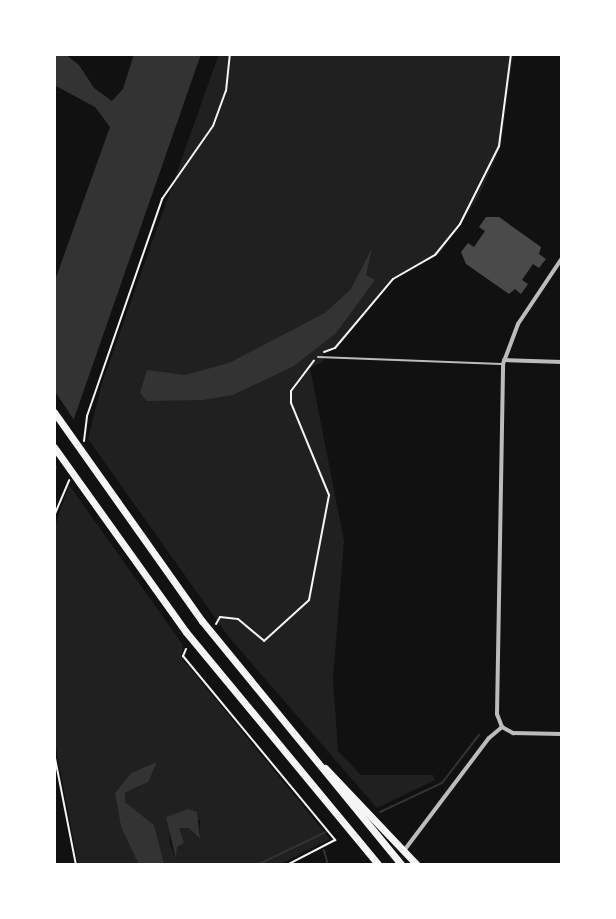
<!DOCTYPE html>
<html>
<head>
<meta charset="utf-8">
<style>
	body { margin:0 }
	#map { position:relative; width:616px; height:919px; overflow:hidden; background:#111; font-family:"Fira Sans Condensed",sans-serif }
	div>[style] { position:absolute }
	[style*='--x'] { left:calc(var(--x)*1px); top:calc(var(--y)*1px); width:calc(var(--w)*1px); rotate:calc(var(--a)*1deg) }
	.green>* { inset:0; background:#202020 }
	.water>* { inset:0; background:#333 }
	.pier>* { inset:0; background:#111 }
	.stream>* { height:2px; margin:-1px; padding:0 1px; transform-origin:1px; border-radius:1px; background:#333 }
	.building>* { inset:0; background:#4a4a4a }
	.path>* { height:2px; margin:-1px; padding:0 1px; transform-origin:1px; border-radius:1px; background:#f5f5f5 }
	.service>* { height:2px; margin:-1px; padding:0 1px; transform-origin:1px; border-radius:1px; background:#bcbcbc }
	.minor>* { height:4px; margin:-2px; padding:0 2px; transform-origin:2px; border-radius:2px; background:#bcbcbc }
	.motorway>* { height:7px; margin:-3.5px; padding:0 3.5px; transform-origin:3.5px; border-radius:3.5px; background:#f5f5f5 }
	span { translate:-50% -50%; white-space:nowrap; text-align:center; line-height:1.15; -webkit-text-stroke:8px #fff; paint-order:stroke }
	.frame { position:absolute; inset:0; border:56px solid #fff; pointer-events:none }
</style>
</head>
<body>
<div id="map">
	<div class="green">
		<i style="clip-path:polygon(219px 54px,513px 54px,501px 146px,478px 198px,439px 254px,393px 280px,335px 349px,323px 354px,323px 362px,310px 368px,344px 541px,333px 679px,338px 751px,361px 775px,433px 775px,435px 780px,377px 808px,228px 636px,88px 439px,102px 383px)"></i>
		<i style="clip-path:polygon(evenodd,69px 485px,183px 645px,181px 657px,330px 839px,278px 865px,163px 865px,154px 825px,125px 802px,125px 793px,141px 786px,157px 763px,131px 773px,115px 793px,121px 827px,139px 865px,78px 865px,54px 737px,54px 529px,69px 485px,169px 817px,200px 820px,199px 839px,189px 828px,178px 828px,176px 858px,170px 844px,169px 817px)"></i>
	</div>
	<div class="water">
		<i style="clip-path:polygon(54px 54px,65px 54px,79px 65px,94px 88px,112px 101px,123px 89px,134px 54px,201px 54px,54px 476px,54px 283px,110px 127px,95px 107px,54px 85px)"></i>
		<i style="clip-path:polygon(372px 248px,366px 275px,375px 280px,336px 333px,294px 366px,233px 395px,203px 400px,147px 401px,140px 393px,147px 370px,185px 375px,229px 363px,325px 313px,351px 289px)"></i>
		<i style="clip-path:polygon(157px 762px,148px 782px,125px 793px,125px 802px,154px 825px,164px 864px,139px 865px,121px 827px,115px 793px,131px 773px)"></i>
		<i style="clip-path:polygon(188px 809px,197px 812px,200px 839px,189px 828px,179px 828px,184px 843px,177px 847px,176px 859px,166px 817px)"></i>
	</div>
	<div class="pier">
		<i style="clip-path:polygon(54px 390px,76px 423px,60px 471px,54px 463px)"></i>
	</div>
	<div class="stream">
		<i style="--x:380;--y:812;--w:68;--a:-25.1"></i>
		<i style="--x:442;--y:783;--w:61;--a:-52.4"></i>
		<i style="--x:324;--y:850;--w:16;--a:75"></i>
		<i style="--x:257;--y:865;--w:76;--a:-25.6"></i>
	</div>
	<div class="building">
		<i style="clip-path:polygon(486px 217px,499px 217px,541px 247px,539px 254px,546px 259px,539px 268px,533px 264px,522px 280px,528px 284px,521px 294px,515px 289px,509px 294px,466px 264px,461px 252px,468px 243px,474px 247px,485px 231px,479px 227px)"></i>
	</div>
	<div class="path">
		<i style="--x:324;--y:352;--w:12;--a:-20"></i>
		<i style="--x:335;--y:348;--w:90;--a:-50"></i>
		<i style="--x:393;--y:279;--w:48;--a:-29.7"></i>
		<i style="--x:435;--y:255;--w:40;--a:-51"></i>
		<i style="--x:460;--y:224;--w:87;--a:-63.4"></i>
		<i style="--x:499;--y:146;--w:93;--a:-82.6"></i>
		<i style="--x:84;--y:441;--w:25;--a:-83"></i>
		<i style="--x:87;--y:416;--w:230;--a:-70.9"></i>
		<i style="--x:162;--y:199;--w:89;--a:-55.1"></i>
		<i style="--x:213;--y:126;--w:37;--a:-70"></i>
		<i style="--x:226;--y:91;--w:37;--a:-84"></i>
		<i style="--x:54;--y:516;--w:39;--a:-67"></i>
		<i style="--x:216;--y:624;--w:8;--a:-60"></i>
		<i style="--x:220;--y:617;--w:18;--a:6"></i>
		<i style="--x:238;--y:619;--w:34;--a:40"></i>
		<i style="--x:264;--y:641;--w:61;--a:-42.3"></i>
		<i style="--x:309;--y:600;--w:107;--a:-79.2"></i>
		<i style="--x:329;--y:495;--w:100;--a:-112.4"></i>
		<i style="--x:291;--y:403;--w:12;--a:-90"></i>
		<i style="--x:291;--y:391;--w:38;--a:-53"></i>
		<i style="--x:186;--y:649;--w:8;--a:113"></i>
		<i style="--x:183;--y:656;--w:239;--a:50.4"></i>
		<i style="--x:335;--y:840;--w:54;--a:152.5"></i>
		<i style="--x:54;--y:753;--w:114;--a:78.9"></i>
	</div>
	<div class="service">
		<i style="--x:318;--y:357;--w:183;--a:2.2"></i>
	</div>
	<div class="minor">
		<i style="--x:504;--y:360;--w:58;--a:2"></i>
		<i style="--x:502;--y:727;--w:14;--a:-111"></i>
		<i style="--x:497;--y:714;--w:350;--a:-89"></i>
		<i style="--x:503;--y:364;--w:43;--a:-69.4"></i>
		<i style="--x:518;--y:324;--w:79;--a:-56.3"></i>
		<i style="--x:502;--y:727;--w:13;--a:29"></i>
		<i style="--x:513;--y:733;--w:49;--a:1.2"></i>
		<i style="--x:406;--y:848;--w:138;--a:-53"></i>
		<i style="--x:489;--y:738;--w:17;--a:-40"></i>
	</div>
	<div class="motorway">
		<i style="--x:54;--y:412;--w:256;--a:54.7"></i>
		<i style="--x:202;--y:621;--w:315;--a:50.7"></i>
		<i style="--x:54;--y:447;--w:227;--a:54.5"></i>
		<i style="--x:186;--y:632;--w:303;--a:50.4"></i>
		<i style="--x:325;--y:768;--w:134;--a:46.5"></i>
	</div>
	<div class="frame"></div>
</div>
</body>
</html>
